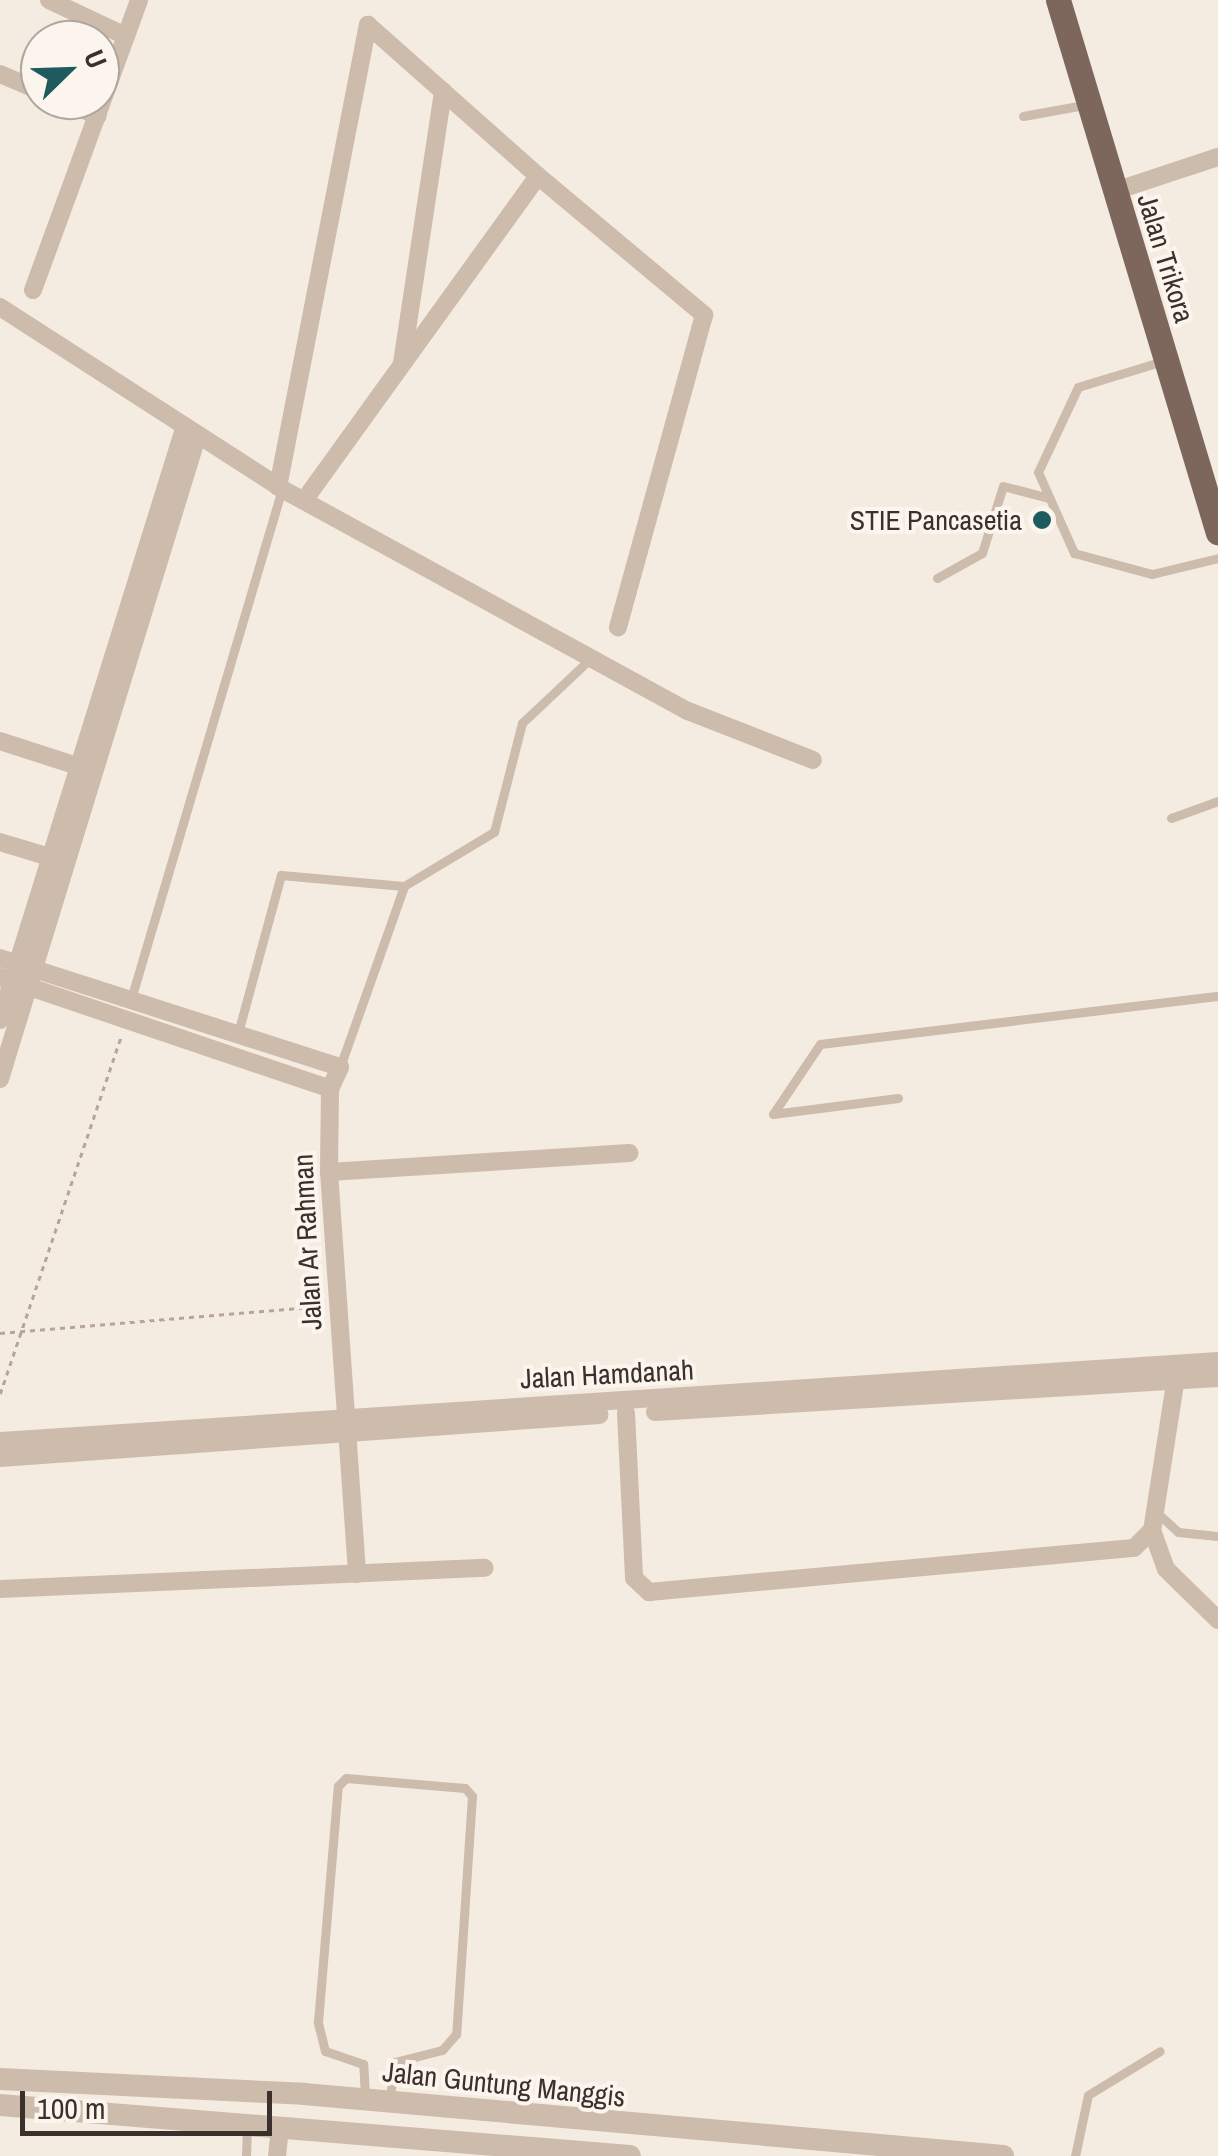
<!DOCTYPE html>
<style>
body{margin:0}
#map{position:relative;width:1218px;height:2156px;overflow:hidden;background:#f4ebe1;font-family:"Archivo Narrow",sans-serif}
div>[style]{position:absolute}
.path>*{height:2.5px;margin-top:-1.25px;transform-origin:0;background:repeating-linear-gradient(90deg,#b9a596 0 5px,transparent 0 10px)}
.service>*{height:9px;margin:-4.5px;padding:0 4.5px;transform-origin:4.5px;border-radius:4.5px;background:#cdbbac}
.minor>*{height:18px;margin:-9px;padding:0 9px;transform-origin:9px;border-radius:9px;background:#cdbbac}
.tertiary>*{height:22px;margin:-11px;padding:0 11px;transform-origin:11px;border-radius:11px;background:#cdbbac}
.primary>*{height:25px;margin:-12.5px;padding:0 12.5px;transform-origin:12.5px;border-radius:12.5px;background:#7d675c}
.dots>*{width:28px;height:28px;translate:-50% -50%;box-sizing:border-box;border:5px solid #fbf5ee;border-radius:50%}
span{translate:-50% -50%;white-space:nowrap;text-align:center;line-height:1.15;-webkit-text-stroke:8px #fbf5ee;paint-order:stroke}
.street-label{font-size:28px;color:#3b302b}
.poi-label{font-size:28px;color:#3b302b}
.right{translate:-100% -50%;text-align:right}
.north{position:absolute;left:20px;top:20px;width:100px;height:100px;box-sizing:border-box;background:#fbf5ee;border:2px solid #aea6a0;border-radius:50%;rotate:67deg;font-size:28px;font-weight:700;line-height:40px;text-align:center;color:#3b302b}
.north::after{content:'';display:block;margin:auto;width:35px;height:45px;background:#1f5a5e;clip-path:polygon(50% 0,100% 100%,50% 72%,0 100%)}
.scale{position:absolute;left:20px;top:2091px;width:252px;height:45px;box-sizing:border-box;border:5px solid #3b302b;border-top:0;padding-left:12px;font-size:30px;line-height:35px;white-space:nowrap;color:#3b302b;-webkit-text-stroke:8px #fbf5ee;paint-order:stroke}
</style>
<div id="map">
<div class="path">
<div style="left:0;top:1333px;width:321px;rotate:-4.8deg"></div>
<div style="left:0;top:1394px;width:378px;rotate:-71.3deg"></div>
</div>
<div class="service">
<div style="left:1023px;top:116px;width:62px;rotate:-10.2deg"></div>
<div style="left:1163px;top:361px;width:89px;rotate:163deg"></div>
<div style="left:1078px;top:387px;width:94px;rotate:115.2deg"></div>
<div style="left:1038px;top:472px;width:89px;rotate:66deg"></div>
<div style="left:1074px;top:553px;width:81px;rotate:15.1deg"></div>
<div style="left:1152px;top:574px;width:68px;rotate:-13.6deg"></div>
<div style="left:937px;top:578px;width:51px;rotate:-29.1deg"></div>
<div style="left:982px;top:553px;width:70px;rotate:-72.6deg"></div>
<div style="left:1003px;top:486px;width:48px;rotate:14.6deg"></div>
<div style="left:1171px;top:818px;width:50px;rotate:-19.9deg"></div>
<div style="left:131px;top:999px;width:532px;rotate:-73.51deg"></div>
<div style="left:238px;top:1033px;width:164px;rotate:-74.8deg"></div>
<div style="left:281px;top:875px;width:123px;rotate:5.1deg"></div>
<div style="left:340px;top:1067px;width:192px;rotate:-70.5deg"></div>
<div style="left:404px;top:886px;width:105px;rotate:-31deg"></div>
<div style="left:494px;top:832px;width:113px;rotate:-75.6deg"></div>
<div style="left:522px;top:723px;width:93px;rotate:-43.3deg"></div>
<div style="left:898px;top:1098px;width:126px;rotate:172.7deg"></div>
<div style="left:773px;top:1114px;width:84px;rotate:-56.1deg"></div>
<div style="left:820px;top:1044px;width:401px;rotate:-6.9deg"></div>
<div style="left:1156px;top:1512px;width:30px;rotate:42deg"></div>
<div style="left:1178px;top:1532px;width:40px;rotate:5.7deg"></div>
<div style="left:365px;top:2097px;width:33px;rotate:-93deg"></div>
<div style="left:363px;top:2064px;width:40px;rotate:-161.1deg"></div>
<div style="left:325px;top:2051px;width:30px;rotate:-104deg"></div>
<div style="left:318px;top:2022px;width:237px;rotate:-85.2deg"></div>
<div style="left:338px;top:1786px;width:11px;rotate:-45deg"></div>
<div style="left:346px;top:1778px;width:119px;rotate:4.8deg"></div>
<div style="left:465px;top:1788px;width:11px;rotate:49deg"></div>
<div style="left:472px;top:1796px;width:239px;rotate:93.8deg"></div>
<div style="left:456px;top:2034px;width:21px;rotate:131deg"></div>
<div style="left:442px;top:2050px;width:49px;rotate:165.7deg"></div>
<div style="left:395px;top:2062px;width:40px;rotate:98.5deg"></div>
<div style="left:246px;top:2156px;width:28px;rotate:-88deg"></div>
<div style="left:1075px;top:2156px;width:62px;rotate:-78deg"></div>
<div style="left:1088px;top:2095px;width:84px;rotate:-31.4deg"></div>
</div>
<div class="minor">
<div style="left:49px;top:0;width:85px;rotate:25.1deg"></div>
<div style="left:0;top:74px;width:43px;rotate:23deg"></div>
<div style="left:61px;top:100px;width:40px;rotate:23.4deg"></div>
<div style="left:538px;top:176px;width:217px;rotate:39.9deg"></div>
<div style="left:704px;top:315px;width:324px;rotate:105.4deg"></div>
<div style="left:1115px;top:191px;width:108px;rotate:-18.3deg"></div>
<div style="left:33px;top:290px;width:309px;rotate:-69.9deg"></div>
<div style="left:0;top:307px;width:336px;rotate:32.8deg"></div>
<div style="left:282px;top:489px;width:463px;rotate:28.7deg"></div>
<div style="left:688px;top:711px;width:134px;rotate:21.4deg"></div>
<div style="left:402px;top:363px;width:275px;rotate:-81.4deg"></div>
<div style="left:278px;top:487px;width:471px;rotate:-79deg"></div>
<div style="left:368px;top:25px;width:227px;rotate:41.6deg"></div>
<div style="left:538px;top:176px;width:400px;rotate:125.8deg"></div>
<div style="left:0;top:741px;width:95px;rotate:17.9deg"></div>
<div style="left:0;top:842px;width:66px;rotate:16.8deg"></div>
<div style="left:0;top:958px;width:357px;rotate:17.8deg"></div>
<div style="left:340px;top:1067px;width:24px;rotate:114deg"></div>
<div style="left:330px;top:1089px;width:83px;rotate:90.7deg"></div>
<div style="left:329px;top:1172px;width:403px;rotate:86deg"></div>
<div style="left:0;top:977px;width:348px;rotate:18.7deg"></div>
<div style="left:0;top:1020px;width:619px;rotate:-72.71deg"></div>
<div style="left:0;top:1079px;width:672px;rotate:-72.94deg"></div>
<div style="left:329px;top:1172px;width:301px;rotate:-3.6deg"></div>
<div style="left:1177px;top:1371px;width:161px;rotate:98.9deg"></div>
<div style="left:1152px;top:1530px;width:41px;rotate:70.3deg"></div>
<div style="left:1166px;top:1569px;width:73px;rotate:44.4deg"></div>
<div style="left:655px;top:1412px;width:564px;rotate:-3.46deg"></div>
<div style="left:626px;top:1413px;width:165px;rotate:87.2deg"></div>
<div style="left:634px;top:1578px;width:21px;rotate:43deg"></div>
<div style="left:649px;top:1592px;width:487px;rotate:-5.2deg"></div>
<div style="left:1134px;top:1548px;width:25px;rotate:-45deg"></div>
<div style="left:0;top:1441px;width:1221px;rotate:-3.76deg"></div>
<div style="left:0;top:1458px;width:601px;rotate:-4.11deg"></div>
<div style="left:0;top:1589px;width:485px;rotate:-2.5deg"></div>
<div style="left:277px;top:2156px;width:29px;rotate:-84deg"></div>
</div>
<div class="tertiary">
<div style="left:0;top:2079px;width:304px;rotate:2.8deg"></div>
<div style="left:304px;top:2094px;width:702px;rotate:5.07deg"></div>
<div style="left:0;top:2105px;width:632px;rotate:4.63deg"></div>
</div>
<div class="primary">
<div style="left:1058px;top:0;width:556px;rotate:73.29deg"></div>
</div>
<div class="dots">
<div style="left:1042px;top:520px;background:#1f5a5e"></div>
</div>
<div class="street-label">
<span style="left:1166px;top:258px;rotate:73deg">Jalan Trikora</span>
<span style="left:307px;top:1242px;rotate:-93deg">Jalan Ar Rahman</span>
<span style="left:607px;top:1374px;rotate:-3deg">Jalan Hamdanah</span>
<span style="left:504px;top:2084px;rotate:6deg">Jalan Guntung Manggis</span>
</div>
<div class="poi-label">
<span class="right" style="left:1022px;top:520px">STIE Pancasetia</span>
</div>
<div class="north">U</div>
<div class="scale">100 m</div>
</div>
